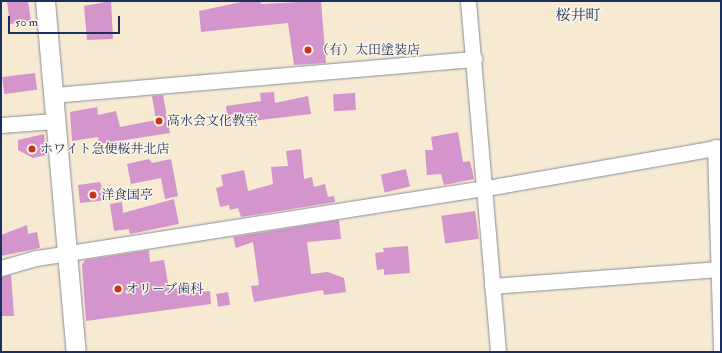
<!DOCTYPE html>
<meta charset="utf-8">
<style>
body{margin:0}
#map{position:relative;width:722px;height:353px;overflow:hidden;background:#f7ead2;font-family:"IM FELL Double Pica","Noto Serif JP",serif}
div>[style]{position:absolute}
.building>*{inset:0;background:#d395cb;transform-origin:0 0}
.roads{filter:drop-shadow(0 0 1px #898c98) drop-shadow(0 0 1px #898c98)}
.minor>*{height:15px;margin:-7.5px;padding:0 7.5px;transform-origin:7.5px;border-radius:7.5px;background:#fff}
.tertiary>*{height:19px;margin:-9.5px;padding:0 9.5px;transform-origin:9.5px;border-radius:9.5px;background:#fff}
.dots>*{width:11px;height:11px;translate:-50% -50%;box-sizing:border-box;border:2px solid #fcf5e5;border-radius:50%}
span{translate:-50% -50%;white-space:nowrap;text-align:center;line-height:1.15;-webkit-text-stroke:3px #fcf5e5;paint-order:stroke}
.poi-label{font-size:13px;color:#1b2f5e}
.left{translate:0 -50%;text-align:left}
.quarter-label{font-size:15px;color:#1b2f5e}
.frame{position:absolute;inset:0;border:2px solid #1b2f5e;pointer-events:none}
.scale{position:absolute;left:8px;top:16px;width:112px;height:18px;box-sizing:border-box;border:2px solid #1b2f5e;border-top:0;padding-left:5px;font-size:12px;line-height:14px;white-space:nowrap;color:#1b2f5e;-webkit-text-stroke:3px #fcf5e5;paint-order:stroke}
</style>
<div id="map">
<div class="building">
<div style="clip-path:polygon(7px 1px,28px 1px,31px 21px,10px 24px)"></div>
<div style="clip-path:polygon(111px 1px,113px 39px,87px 40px,84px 6px)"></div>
<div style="clip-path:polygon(246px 1px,260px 1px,261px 4px,321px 1px,326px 63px,294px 65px,288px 23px,201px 32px,199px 11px)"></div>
<div style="left:35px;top:73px;width:17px;height:33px;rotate:83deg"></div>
<div style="clip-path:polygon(274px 92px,275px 103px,308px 96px,311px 114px,228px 124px,226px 106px,261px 101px,260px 93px)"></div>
<div style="left:355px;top:93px;width:17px;height:22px;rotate:87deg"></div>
<div style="clip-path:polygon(163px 95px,170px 133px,99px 144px,98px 137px,72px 141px,70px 112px,97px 107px,98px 115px,116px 111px,120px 127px,156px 120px,152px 96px)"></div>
<div style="clip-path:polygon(458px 132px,463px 162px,470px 161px,474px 179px,444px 185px,441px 174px,427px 175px,425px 150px,433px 150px,431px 137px)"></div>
<div style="clip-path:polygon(44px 134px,46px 155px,33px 158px,18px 150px,18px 140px)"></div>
<div style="clip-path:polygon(301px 149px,304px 179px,312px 177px,314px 187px,325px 184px,328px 197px,334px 196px,335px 202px,241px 217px,238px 208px,230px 210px,229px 205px,220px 207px,216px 188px,223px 186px,221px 175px,244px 170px,248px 191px,273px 184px,271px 167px,288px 166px,286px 151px)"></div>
<div style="clip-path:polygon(149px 159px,152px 163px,171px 159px,178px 196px,165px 199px,161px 178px,131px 184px,127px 164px)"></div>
<div style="left:406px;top:169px;width:18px;height:26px;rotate:77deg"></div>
<div style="clip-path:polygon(100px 182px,107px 200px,80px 203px,78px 185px)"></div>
<div style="clip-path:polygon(174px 199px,179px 224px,130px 234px,129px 229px,114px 231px,110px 204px,122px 202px,123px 213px)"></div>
<div style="left:475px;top:211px;width:28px;height:34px;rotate:82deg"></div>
<div style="clip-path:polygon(339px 220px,341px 239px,307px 242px,311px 274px,328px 272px,344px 278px,346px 292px,324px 295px,323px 290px,254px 302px,251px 286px,259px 285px,253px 242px,236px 248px,233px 237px)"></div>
<div style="clip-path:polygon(27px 225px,28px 234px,37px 232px,40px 248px,1px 256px,1px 235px)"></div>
<div style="clip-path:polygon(408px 246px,410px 273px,384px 275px,384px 269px,377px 270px,375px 253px,384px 252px,383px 248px)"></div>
<div style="clip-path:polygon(149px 250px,150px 262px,164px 260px,169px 289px,201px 286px,201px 292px,210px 291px,211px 304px,86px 321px,82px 265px,85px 260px)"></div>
<div style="clip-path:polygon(11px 275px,14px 316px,1px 316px,1px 277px)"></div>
<div style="left:228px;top:292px;width:13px;height:12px;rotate:81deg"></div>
</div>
<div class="roads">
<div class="minor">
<div style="left:468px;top:1px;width:352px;rotate:85.1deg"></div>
<div style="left:53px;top:95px;width:423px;rotate:-4.9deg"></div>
<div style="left:1px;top:125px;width:54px;rotate:-4.2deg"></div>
<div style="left:715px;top:147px;width:205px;rotate:88.3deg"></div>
<div style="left:1px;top:268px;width:37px;rotate:-16deg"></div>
<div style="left:37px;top:258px;width:454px;rotate:-8.9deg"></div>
<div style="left:486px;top:188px;width:239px;rotate:-9.9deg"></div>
<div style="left:492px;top:286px;width:227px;rotate:-4.3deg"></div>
</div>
<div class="tertiary">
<div style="left:45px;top:1px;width:352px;rotate:85deg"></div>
</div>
</div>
<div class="dots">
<div style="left:308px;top:50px;background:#c8321e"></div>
<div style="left:159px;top:121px;background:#c8321e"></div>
<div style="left:32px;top:149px;background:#c8321e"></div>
<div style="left:93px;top:195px;background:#c8321e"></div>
<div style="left:118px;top:289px;background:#c8321e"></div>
</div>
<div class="poi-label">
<span class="left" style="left:316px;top:50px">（有）太田塗装店</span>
<span class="left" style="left:167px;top:121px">高水会文化教室</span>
<span class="left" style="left:40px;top:149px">ホワイト急便桜井北店</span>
<span class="left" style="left:101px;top:195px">洋食国亭</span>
<span class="left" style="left:126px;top:289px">オリーブ歯科</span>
</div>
<div class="quarter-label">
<span style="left:578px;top:16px">桜井町</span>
</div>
<div class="frame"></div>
<div class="scale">50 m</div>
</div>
